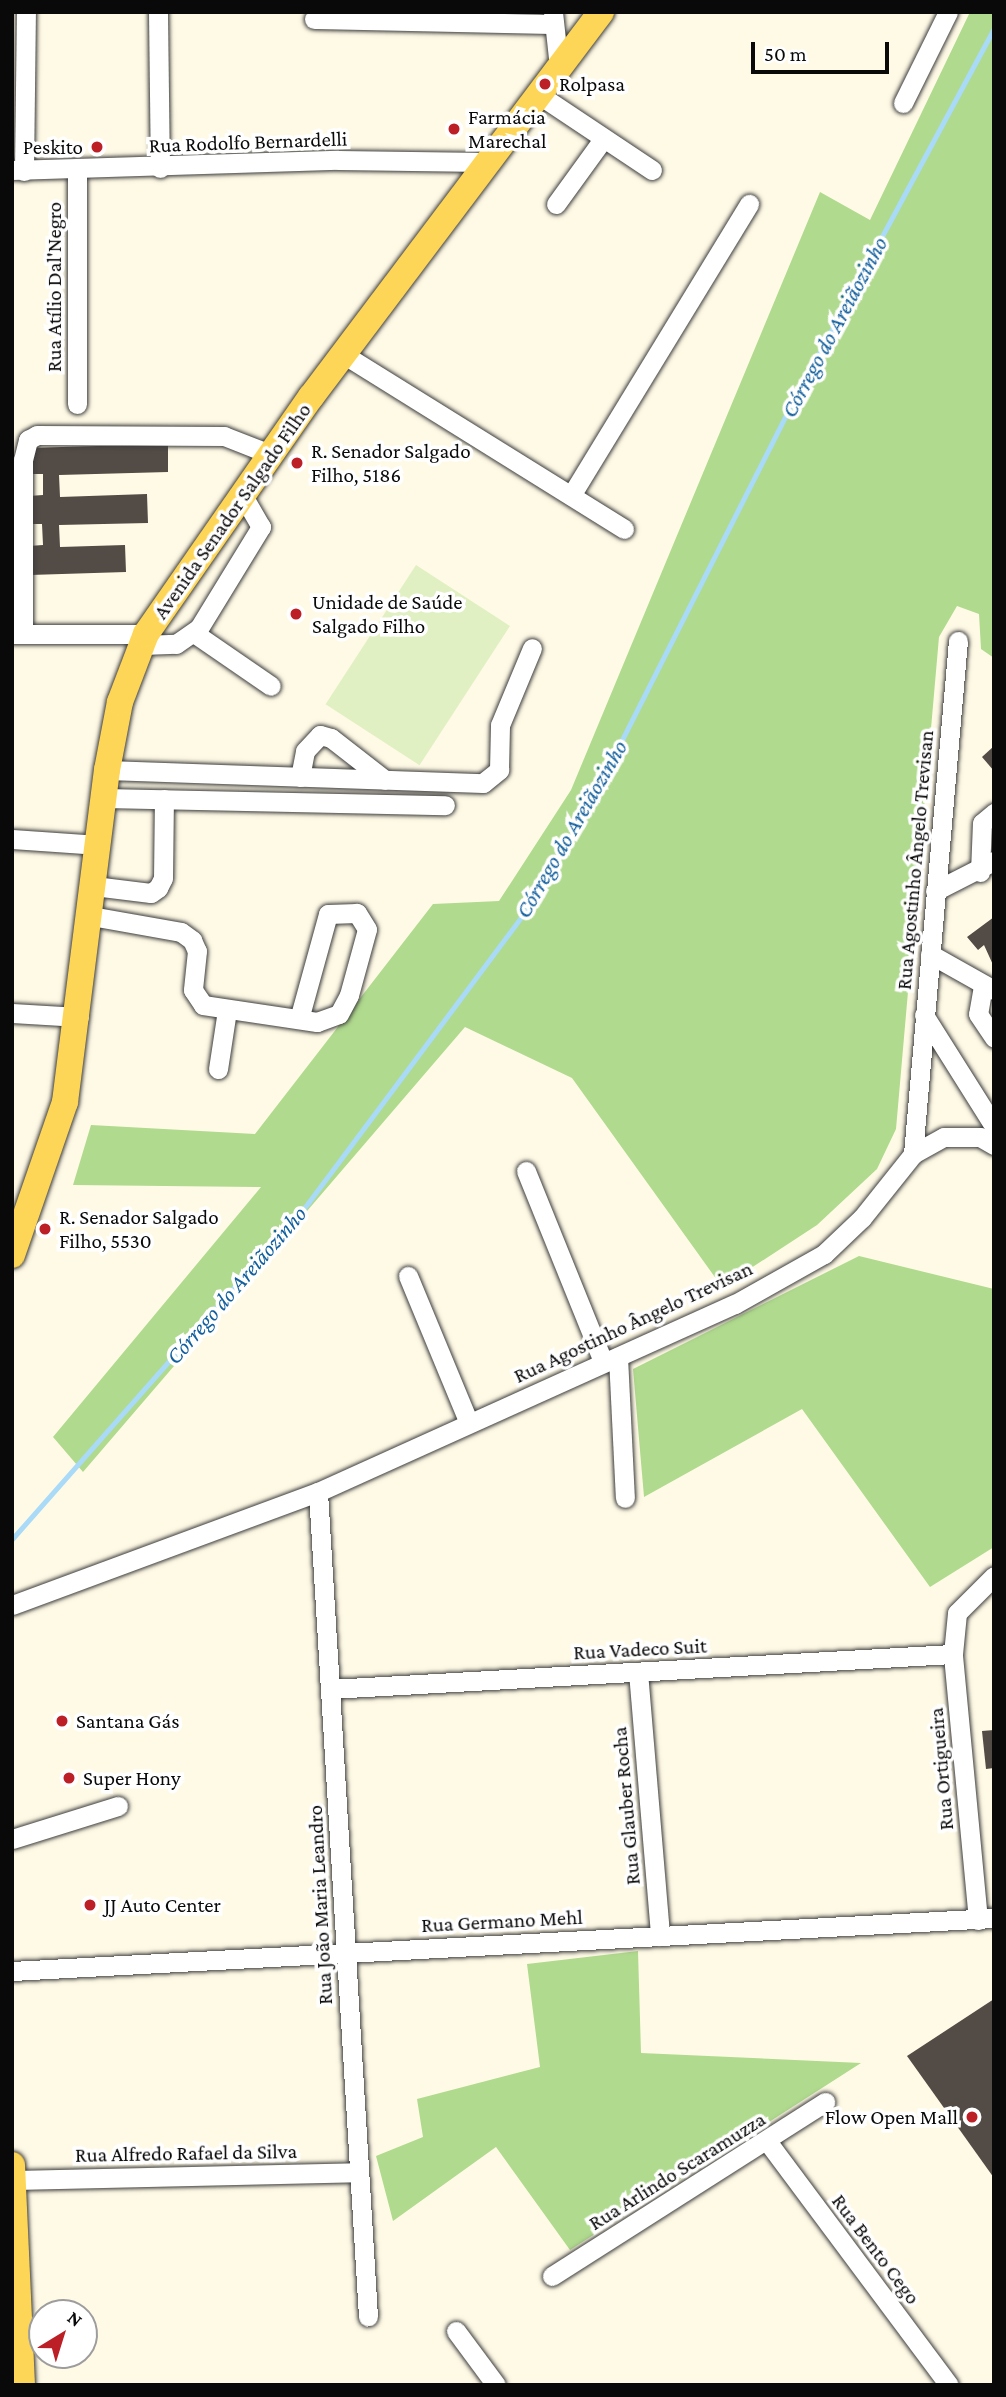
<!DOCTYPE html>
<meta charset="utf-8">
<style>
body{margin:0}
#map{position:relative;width:1006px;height:2397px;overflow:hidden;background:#fffae6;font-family:"Crimson Pro",serif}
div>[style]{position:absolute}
.forest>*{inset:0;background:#b0da8e}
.pitch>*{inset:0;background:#e0f0c2;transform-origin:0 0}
.stream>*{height:5px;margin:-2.5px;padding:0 2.5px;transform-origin:2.5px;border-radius:2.5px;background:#a9daf8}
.building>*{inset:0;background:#524b46}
.roads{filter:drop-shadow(0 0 2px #3c3c3c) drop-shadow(0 0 2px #3c3c3c)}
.minor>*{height:19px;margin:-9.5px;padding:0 9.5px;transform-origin:9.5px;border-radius:9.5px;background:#fff}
.major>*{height:26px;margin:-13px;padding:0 13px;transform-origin:13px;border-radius:13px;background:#fed657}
.dots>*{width:19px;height:19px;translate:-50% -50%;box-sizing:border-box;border:4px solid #fff;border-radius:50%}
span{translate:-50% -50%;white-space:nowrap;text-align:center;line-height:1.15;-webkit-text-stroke:7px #fff;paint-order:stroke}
.poi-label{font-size:21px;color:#090909}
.left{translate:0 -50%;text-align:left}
.right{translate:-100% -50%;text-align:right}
.street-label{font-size:21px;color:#090909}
.water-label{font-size:23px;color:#115f9d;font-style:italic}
.frame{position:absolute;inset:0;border:14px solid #090909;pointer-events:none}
.north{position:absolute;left:28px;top:2299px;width:70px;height:70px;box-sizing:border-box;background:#fff;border:2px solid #9d9d9d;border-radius:50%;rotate:38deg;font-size:19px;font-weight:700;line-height:28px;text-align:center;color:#090909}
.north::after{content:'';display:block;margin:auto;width:24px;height:32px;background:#bc1f25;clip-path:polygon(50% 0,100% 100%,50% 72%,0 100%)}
.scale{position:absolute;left:751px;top:42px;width:138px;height:32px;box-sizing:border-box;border:4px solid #090909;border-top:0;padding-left:9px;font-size:21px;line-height:24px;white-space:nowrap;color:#090909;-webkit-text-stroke:5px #fff;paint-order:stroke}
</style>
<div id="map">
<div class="forest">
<div style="clip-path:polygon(970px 12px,994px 12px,994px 658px,981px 649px,979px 614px,957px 606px,939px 637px,896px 1129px,877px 1169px,817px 1225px,722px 1287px,572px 1078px,465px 1027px,83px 1472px,53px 1437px,261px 1187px,73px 1185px,91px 1125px,255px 1134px,433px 904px,499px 901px,571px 790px,820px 192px,870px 220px)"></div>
<div style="clip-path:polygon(859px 1256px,994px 1289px,994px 1547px,930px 1587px,802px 1409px,644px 1497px,633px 1369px)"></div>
<div style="clip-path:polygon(638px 1951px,641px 2053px,861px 2063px,570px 2250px,496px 2147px,393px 2221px,376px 2156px,423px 2137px,417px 2099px,540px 2067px,527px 1964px)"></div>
</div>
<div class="pitch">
<div style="left:416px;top:565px;width:112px;height:166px;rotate:33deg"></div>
</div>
<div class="stream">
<div style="left:12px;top:1539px;width:448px;rotate:-48.6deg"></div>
<div style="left:308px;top:1203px;width:377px;rotate:-53.3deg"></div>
<div style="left:533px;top:901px;width:116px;rotate:-59.9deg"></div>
<div style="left:591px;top:801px;width:456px;rotate:-63.2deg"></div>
<div style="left:797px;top:394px;width:416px;rotate:-61.7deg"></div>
</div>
<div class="building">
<div style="clip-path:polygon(168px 444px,168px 472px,59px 475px,60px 497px,147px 494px,148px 523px,59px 525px,60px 547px,125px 545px,126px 572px,30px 575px,29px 546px,43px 545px,42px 524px,30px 524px,29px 496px,43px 495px,43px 474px,28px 474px,27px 448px)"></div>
<div style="clip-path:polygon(994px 746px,994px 771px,982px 757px)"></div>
<div style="clip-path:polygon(994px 917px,994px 967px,984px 945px,978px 950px,967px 937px)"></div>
<div style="clip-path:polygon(994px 1730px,994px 1768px,986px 1769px,982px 1731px)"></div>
<div style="clip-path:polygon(994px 1999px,994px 2178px,907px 2056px)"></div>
</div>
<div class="roads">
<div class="minor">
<div style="left:158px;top:12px;width:156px;rotate:89.3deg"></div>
<div style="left:553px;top:12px;width:55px;rotate:83.8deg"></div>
<div style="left:314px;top:19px;width:239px;rotate:1.2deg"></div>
<div style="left:538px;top:94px;width:137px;rotate:33.7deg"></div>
<div style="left:903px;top:103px;width:102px;rotate:-63.7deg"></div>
<div style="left:12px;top:170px;width:326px;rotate:-1.8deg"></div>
<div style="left:338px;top:160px;width:147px;rotate:0.8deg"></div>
<div style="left:77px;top:170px;width:234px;rotate:90deg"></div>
<div style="left:24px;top:171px;width:159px;rotate:-89.3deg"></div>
<div style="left:556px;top:204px;width:80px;rotate:-54.1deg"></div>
<div style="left:343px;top:354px;width:331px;rotate:31.9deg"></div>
<div style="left:572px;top:494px;width:340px;rotate:-58.6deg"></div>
<div style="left:194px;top:633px;width:93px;rotate:34.5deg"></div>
<div style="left:12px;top:634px;width:134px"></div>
<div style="left:23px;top:634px;width:174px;rotate:-90deg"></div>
<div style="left:23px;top:460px;width:21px;rotate:-76deg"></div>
<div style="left:28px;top:440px;width:10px;rotate:-29deg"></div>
<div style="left:37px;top:435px;width:187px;rotate:0.3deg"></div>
<div style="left:224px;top:436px;width:49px;rotate:21.4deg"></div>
<div style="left:142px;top:645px;width:34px;rotate:-2deg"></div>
<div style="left:176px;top:644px;width:28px;rotate:-35deg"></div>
<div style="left:199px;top:628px;width:119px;rotate:-58.5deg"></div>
<div style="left:261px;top:527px;width:39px;rotate:-120deg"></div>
<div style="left:107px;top:770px;width:376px;rotate:2deg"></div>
<div style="left:483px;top:783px;width:21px;rotate:-39deg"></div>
<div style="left:499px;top:770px;width:45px;rotate:-88.7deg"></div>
<div style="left:500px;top:725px;width:83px;rotate:-67.4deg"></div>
<div style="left:300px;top:777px;width:26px;rotate:-79deg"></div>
<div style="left:305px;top:751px;width:22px;rotate:-47deg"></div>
<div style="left:320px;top:735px;width:11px;rotate:15deg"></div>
<div style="left:331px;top:738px;width:68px;rotate:37.9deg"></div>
<div style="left:104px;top:798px;width:341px;rotate:1.2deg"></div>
<div style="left:12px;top:839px;width:87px;rotate:3.9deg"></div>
<div style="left:980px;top:872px;width:49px;rotate:-87.7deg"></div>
<div style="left:982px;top:823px;width:16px;rotate:-40deg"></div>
<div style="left:94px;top:886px;width:57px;rotate:7deg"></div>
<div style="left:151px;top:893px;width:9px;rotate:-36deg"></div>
<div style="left:158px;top:888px;width:11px;rotate:-63deg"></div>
<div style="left:163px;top:878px;width:79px;rotate:-89.3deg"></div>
<div style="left:935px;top:891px;width:66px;rotate:-27deg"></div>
<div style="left:91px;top:916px;width:91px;rotate:10.1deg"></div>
<div style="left:181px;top:932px;width:14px;rotate:36deg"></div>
<div style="left:192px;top:940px;width:12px;rotate:66deg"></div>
<div style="left:197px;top:951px;width:39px;rotate:96deg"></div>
<div style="left:193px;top:990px;width:18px;rotate:56deg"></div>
<div style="left:203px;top:1005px;width:115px;rotate:8.5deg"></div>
<div style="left:317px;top:1022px;width:23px;rotate:-20deg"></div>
<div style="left:339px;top:1014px;width:21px;rotate:-62deg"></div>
<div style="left:349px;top:995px;width:68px;rotate:-74.7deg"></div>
<div style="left:367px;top:929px;width:19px;rotate:-122deg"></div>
<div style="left:357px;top:913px;width:29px;rotate:178deg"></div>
<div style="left:328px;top:914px;width:109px;rotate:105.4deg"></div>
<div style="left:930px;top:954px;width:73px;rotate:29.4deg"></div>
<div style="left:983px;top:986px;width:28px;rotate:100deg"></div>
<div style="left:978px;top:1014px;width:29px;rotate:56deg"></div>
<div style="left:12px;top:1013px;width:67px;rotate:3.4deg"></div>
<div style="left:924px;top:1015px;width:131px;rotate:57.8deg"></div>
<div style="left:218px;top:1069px;width:60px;rotate:-81.3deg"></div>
<div style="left:913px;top:1154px;width:35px;rotate:-29deg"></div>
<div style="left:944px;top:1137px;width:36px"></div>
<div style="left:980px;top:1137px;width:16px;rotate:30deg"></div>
<div style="left:526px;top:1171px;width:206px;rotate:68deg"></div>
<div style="left:408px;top:1276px;width:159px;rotate:67.5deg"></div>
<div style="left:618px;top:1357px;width:141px;rotate:87.2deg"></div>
<div style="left:318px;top:1492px;width:826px;rotate:86.53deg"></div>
<div style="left:12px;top:1605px;width:326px;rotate:-20.3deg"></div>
<div style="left:318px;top:1492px;width:457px;rotate:-24.3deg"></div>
<div style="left:735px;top:1304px;width:102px;rotate:-29.3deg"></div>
<div style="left:824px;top:1254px;width:52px;rotate:-43.5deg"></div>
<div style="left:862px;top:1218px;width:82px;rotate:-51.4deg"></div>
<div style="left:913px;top:1154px;width:515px;rotate:-84.99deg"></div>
<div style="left:638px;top:1672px;width:265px;rotate:85.2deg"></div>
<div style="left:330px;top:1689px;width:624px;rotate:-3.22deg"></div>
<div style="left:12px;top:1839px;width:111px;rotate:-17.3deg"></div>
<div style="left:978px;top:1920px;width:267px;rotate:-95.4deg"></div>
<div style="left:953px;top:1654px;width:41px;rotate:-84.4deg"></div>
<div style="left:957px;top:1613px;width:52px;rotate:-45deg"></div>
<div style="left:12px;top:1971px;width:983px;rotate:-3.09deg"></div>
<div style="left:767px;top:2141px;width:304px;rotate:53.3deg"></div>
<div style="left:13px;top:2180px;width:346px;rotate:-1.3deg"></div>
<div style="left:552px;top:2276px;width:324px;rotate:-32.5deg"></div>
<div style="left:456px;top:2331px;width:67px;rotate:53.5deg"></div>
</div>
<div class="major">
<div style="left:12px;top:1255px;width:162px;rotate:-70.9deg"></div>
<div style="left:65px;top:1102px;width:335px;rotate:-82.8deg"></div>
<div style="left:107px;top:770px;width:69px;rotate:-79.2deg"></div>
<div style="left:120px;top:702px;width:73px;rotate:-69.1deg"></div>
<div style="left:146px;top:634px;width:289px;rotate:-55.2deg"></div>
<div style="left:311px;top:397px;width:482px;rotate:-53deg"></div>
<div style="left:12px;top:2165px;width:220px;rotate:87.4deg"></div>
</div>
</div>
<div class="dots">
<div style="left:545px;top:84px;background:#bc1f25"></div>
<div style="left:454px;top:129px;background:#bc1f25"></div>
<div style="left:97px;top:147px;background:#bc1f25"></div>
<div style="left:297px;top:463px;background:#bc1f25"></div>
<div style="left:296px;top:614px;background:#bc1f25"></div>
<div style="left:45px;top:1229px;background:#bc1f25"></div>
<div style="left:62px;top:1721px;background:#bc1f25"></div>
<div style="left:69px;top:1778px;background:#bc1f25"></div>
<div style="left:90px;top:1905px;background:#bc1f25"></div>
<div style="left:972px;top:2117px;background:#bc1f25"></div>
</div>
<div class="poi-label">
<span class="left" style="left:559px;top:84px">Rolpasa</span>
<span class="left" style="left:468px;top:129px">Farmácia<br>Marechal</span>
<span class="right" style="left:83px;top:147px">Peskito</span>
<span class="left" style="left:311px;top:463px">R. Senador Salgado<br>Filho, 5186</span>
<span class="left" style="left:312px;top:614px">Unidade de Saúde<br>Salgado Filho</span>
<span class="left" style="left:59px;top:1229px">R. Senador Salgado<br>Filho, 5530</span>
<span class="left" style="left:76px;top:1721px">Santana Gás</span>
<span class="left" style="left:83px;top:1778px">Super Hony</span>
<span class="left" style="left:104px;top:1905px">JJ Auto Center</span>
<span class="right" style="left:958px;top:2117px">Flow Open Mall</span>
</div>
<div class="street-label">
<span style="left:248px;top:142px;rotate:-2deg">Rua Rodolfo Bernardelli</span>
<span style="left:54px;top:287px;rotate:-90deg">Rua Atílio Dal'Negro</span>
<span style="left:232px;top:511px;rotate:-55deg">Avenida Senador Salgado Filho</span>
<span style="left:915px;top:860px;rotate:-85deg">Rua Agostinho Ângelo Trevisan</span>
<span style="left:633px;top:1322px;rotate:-25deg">Rua Agostinho Ângelo Trevisan</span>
<span style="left:640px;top:1649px;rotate:-3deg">Rua Vadeco Suit</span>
<span style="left:941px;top:1769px;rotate:-95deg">Rua Ortigueira</span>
<span style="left:626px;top:1806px;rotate:-95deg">Rua Glauber Rocha</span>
<span style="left:320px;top:1905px;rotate:-93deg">Rua João Maria Leandro</span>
<span style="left:502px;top:1921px;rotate:-3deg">Rua Germano Mehl</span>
<span style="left:186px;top:2153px;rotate:-1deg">Rua Alfredo Rafael da Silva</span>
<span style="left:677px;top:2171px;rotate:-32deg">Rua Arlindo Scaramuzza</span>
<span style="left:876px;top:2249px;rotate:53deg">Rua Bento Cego</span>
</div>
<div class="water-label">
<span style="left:834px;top:327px;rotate:-62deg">Córrego do Areiãozinho</span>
<span style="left:571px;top:829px;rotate:-60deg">Córrego do Areiãozinho</span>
<span style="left:236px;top:1285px;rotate:-49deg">Córrego do Areiãozinho</span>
</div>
<div class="frame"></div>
<div class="north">N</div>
<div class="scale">50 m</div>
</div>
